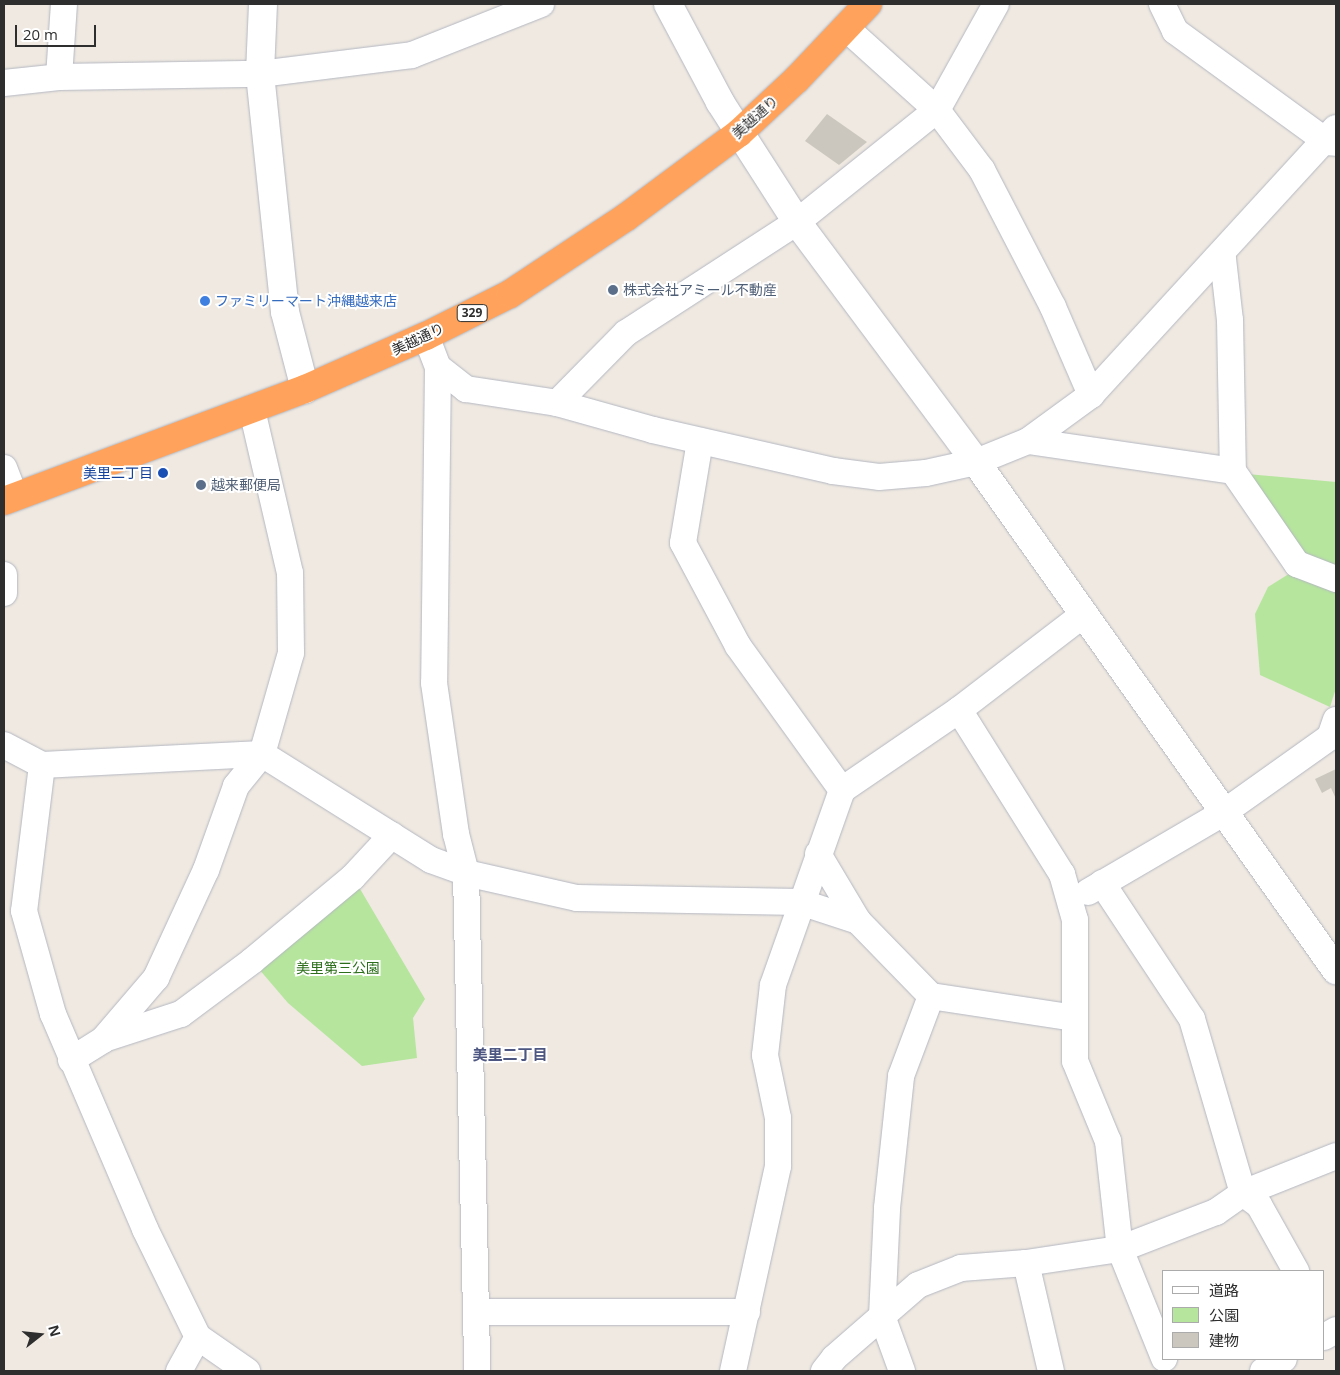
<!DOCTYPE html>
<meta charset="utf-8">
<style>
body{margin:0}
#map{position:relative;width:1340px;height:1375px;overflow:hidden;background:#efe9e1;font-family:"Open Sans","Noto Sans JP",sans-serif}
div>[style]{position:absolute}
.green>*{inset:0;background:#b6e59e}
.building>*{inset:0;background:#cbc7bf}
.roads{filter:drop-shadow(0 0 1px #b4b7c1) drop-shadow(0 0 1px #b4b7c1)}
.street>*{height:26px;margin:-13px;padding:0 13px;transform-origin:13px;border-radius:13px;background:#fff}
.secondary>*{height:28px;margin:-14px;padding:0 14px;transform-origin:14px;border-radius:14px;background:#fff}
.highway>*{height:28px;margin:-14px;padding:0 14px;transform-origin:14px;border-radius:14px;background:#ffa35c}
.dots>*{width:14px;height:14px;translate:-50% -50%;box-sizing:border-box;border:2px solid #fff;border-radius:50%}
span{translate:-50% -50%;white-space:nowrap;text-align:center;line-height:1.15;-webkit-text-stroke:4px #fff;paint-order:stroke}
.shield-label span{padding:1px 4px;background:#fff;border:1px solid;border-radius:4px;-webkit-text-stroke-width:0}
.shield-label{font-size:12px;color:#2e2e2e;font-weight:700}
.street-label{font-size:14px;color:#2e2e2e}
.service-label{font-size:14px;color:#4e5e75}
.left{translate:0 -50%;text-align:left}
.shop-label{font-size:14px;color:#366cbe}
.transit-label{font-size:14px;color:#164399}
.right{translate:-100% -50%;text-align:right}
.park-label{font-size:14px;color:#2c6e1b}
.neighbourhood-label{font-size:15px;color:#4d5680;font-weight:700}
.frame{position:absolute;inset:0;border:5px solid #2e2e2e;pointer-events:none}
.legend{position:absolute;left:1162px;top:1270px;width:162px;height:90px;box-sizing:border-box;background:#fff;border:1px solid #ababab;margin:0;padding:6px 9px;list-style:none;font-size:15px;color:#2e2e2e}
.legend li{display:flex;align-items:center;gap:10px;height:25px}
.legend b{width:25px;border:1px solid #ababab}
.north{position:absolute;left:15px;top:1310px;width:50px;height:50px;-webkit-text-stroke:4px #fff;paint-order:stroke;rotate:74deg;font-size:14px;font-weight:700;line-height:20px;text-align:center;color:#2e2e2e}
.north::after{content:'';display:block;margin:auto;width:18px;height:22px;background:#2e2e2e;clip-path:polygon(50% 0,100% 100%,50% 72%,0 100%)}
.scale{position:absolute;left:15px;top:25px;width:81px;height:22px;box-sizing:border-box;border:2px solid #2e2e2e;border-top:0;padding-left:6px;font-size:15px;line-height:18px;white-space:nowrap;color:#2e2e2e;-webkit-text-stroke:4px #fff;paint-order:stroke}
</style>
<div id="map">
<div class="green">
<div style="clip-path:polygon(1247px 474px,1336px 482px,1336px 570px,1302px 557px)"></div>
<div style="clip-path:polygon(1292px 572px,1336px 590px,1336px 688px,1330px 707px,1260px 675px,1255px 614px,1268px 587px)"></div>
<div style="clip-path:polygon(353px 877px,425px 999px,413px 1018px,417px 1058px,362px 1066px,288px 1003px,252px 961px)"></div>
</div>
<div class="building">
<div style="clip-path:polygon(827px 114px,867px 142px,839px 165px,805px 141px)"></div>
<div style="clip-path:polygon(1336px 769px,1336px 799px,1331px 788px,1322px 793px,1315px 779px)"></div>
</div>
<div class="roads">
<div class="street">
<div style="left:1162px;top:4px;width:30px;rotate:64deg"></div>
<div style="left:1175px;top:31px;width:188px;rotate:36.1deg"></div>
<div style="left:1327px;top:142px;width:9px;rotate:6deg"></div>
<div style="left:847px;top:29px;width:121px;rotate:42deg"></div>
<div style="left:937px;top:110px;width:75px;rotate:53.1deg"></div>
<div style="left:982px;top:170px;width:154px;rotate:62.6deg"></div>
<div style="left:1053px;top:307px;width:96px;rotate:66.6deg"></div>
<div style="left:59px;top:77px;width:73px;rotate:-86.1deg"></div>
<div style="left:4px;top:83px;width:55px;rotate:-6.2deg"></div>
<div style="left:59px;top:77px;width:201px;rotate:-0.9deg"></div>
<div style="left:260px;top:74px;width:153px;rotate:-7.1deg"></div>
<div style="left:412px;top:55px;width:139px;rotate:-21.6deg"></div>
<div style="left:1216px;top:259px;width:7px"></div>
<div style="left:1223px;top:259px;width:61px;rotate:83.5deg"></div>
<div style="left:1230px;top:320px;width:151px;rotate:88.9deg"></div>
<div style="left:1233px;top:471px;width:113px;rotate:55.5deg"></div>
<div style="left:1297px;top:564px;width:42px;rotate:21deg"></div>
<div style="left:426px;top:336px;width:33px;rotate:69deg"></div>
<div style="left:438px;top:367px;width:36px;rotate:38deg"></div>
<div style="left:466px;top:389px;width:92px;rotate:8.7deg"></div>
<div style="left:557px;top:403px;width:100px;rotate:15.7deg"></div>
<div style="left:653px;top:430px;width:185px;rotate:12.8deg"></div>
<div style="left:833px;top:471px;width:46px;rotate:7.4deg"></div>
<div style="left:879px;top:477px;width:47px;rotate:-4.9deg"></div>
<div style="left:926px;top:473px;width:51px;rotate:-12.4deg"></div>
<div style="left:976px;top:462px;width:56px;rotate:-22deg"></div>
<div style="left:1028px;top:441px;width:78px;rotate:-36.1deg"></div>
<div style="left:1091px;top:395px;width:362px;rotate:-47.5deg"></div>
<div style="left:438px;top:367px;width:316px;rotate:90.7deg"></div>
<div style="left:434px;top:683px;width:153px;rotate:81.7deg"></div>
<div style="left:456px;top:834px;width:40px;rotate:75.6deg"></div>
<div style="left:466px;top:873px;width:498px;rotate:88.7deg"></div>
<div style="left:557px;top:403px;width:98px;rotate:-45.4deg"></div>
<div style="left:626px;top:333px;width:204px;rotate:-33deg"></div>
<div style="left:797px;top:222px;width:179px;rotate:-38.7deg"></div>
<div style="left:937px;top:110px;width:121px;rotate:-60.9deg"></div>
<div style="left:700px;top:441px;width:103px;rotate:99.5deg"></div>
<div style="left:683px;top:543px;width:117px;rotate:61.9deg"></div>
<div style="left:738px;top:646px;width:178px;rotate:54.2deg"></div>
<div style="left:1028px;top:441px;width:207px;rotate:8.3deg"></div>
<div style="left:4px;top:468px;width:31px;rotate:69deg"></div>
<div style="left:4px;top:575px;width:18px;rotate:90deg"></div>
<div style="left:959px;top:710px;width:194px;rotate:57.9deg"></div>
<div style="left:1062px;top:874px;width:48px;rotate:74.2deg"></div>
<div style="left:1075px;top:920px;width:141px;rotate:90deg"></div>
<div style="left:1075px;top:1061px;width:87px;rotate:67.6deg"></div>
<div style="left:1108px;top:1141px;width:109px;rotate:83.7deg"></div>
<div style="left:1120px;top:1249px;width:118px;rotate:68deg"></div>
<div style="left:4px;top:745px;width:43px;rotate:27.8deg"></div>
<div style="left:42px;top:765px;width:220px;rotate:-2.9deg"></div>
<div style="left:262px;top:754px;width:199px;rotate:32.1deg"></div>
<div style="left:431px;top:860px;width:37px;rotate:20deg"></div>
<div style="left:466px;top:873px;width:114px;rotate:12.7deg"></div>
<div style="left:577px;top:898px;width:223px;rotate:1deg"></div>
<div style="left:800px;top:902px;width:61px;rotate:18.1deg"></div>
<div style="left:858px;top:921px;width:105px;rotate:45.8deg"></div>
<div style="left:931px;top:996px;width:145px;rotate:8.7deg"></div>
<div style="left:42px;top:765px;width:147px;rotate:97deg"></div>
<div style="left:24px;top:911px;width:107px;rotate:74.3deg"></div>
<div style="left:53px;top:1014px;width:234px;rotate:66.8deg"></div>
<div style="left:145px;top:1229px;width:120px;rotate:63.9deg"></div>
<div style="left:198px;top:1337px;width:60px;rotate:34.8deg"></div>
<div style="left:818px;top:854px;width:78px;rotate:59.2deg"></div>
<div style="left:1102px;top:883px;width:163px;rotate:56.5deg"></div>
<div style="left:1192px;top:1019px;width:181px;rotate:73.7deg"></div>
<div style="left:1243px;top:1193px;width:20px;rotate:37deg"></div>
<div style="left:1259px;top:1205px;width:76px;rotate:60.7deg"></div>
<div style="left:1088px;top:892px;width:156px;rotate:-30.3deg"></div>
<div style="left:1223px;top:813px;width:131px;rotate:-35.4deg"></div>
<div style="left:1330px;top:737px;width:18px;rotate:-71deg"></div>
<div style="left:104px;top:1039px;width:81px;rotate:-18deg"></div>
<div style="left:181px;top:1014px;width:89px;rotate:-36.7deg"></div>
<div style="left:252px;top:961px;width:131px;rotate:-39.7deg"></div>
<div style="left:353px;top:877px;width:57px;rotate:-47.1deg"></div>
<div style="left:71px;top:1060px;width:38px;rotate:-32deg"></div>
<div style="left:103px;top:1040px;width:82px;rotate:-49.5deg"></div>
<div style="left:156px;top:978px;width:119px;rotate:-65.2deg"></div>
<div style="left:206px;top:870px;width:89px;rotate:-70.3deg"></div>
<div style="left:236px;top:786px;width:41px;rotate:-50.9deg"></div>
<div style="left:262px;top:754px;width:105px;rotate:-74deg"></div>
<div style="left:291px;top:653px;width:80px;rotate:-90.7deg"></div>
<div style="left:290px;top:573px;width:167px;rotate:-103.1deg"></div>
<div style="left:1026px;top:1263px;width:111px;rotate:77deg"></div>
<div style="left:476px;top:1312px;width:271px"></div>
<div style="left:1324px;top:1337px;width:14px;rotate:-30deg"></div>
<div style="left:179px;top:1371px;width:39px;rotate:-61deg"></div>
<div style="left:733px;top:1371px;width:210px;rotate:-77.6deg"></div>
<div style="left:778px;top:1166px;width:48px;rotate:-90deg"></div>
<div style="left:778px;top:1118px;width:64px;rotate:-101.7deg"></div>
<div style="left:765px;top:1055px;width:70px;rotate:-83.5deg"></div>
<div style="left:773px;top:985px;width:207px;rotate:-70.5deg"></div>
<div style="left:842px;top:790px;width:142px;rotate:-34.4deg"></div>
<div style="left:959px;top:710px;width:158px;rotate:-37.5deg"></div>
<div style="left:824px;top:1371px;width:16px;rotate:-52deg"></div>
<div style="left:834px;top:1358px;width:111px;rotate:-41deg"></div>
<div style="left:918px;top:1285px;width:46px;rotate:-21.6deg"></div>
<div style="left:961px;top:1268px;width:65px;rotate:-4.4deg"></div>
<div style="left:1026px;top:1263px;width:95px;rotate:-8.5deg"></div>
<div style="left:1120px;top:1249px;width:103px;rotate:-21.1deg"></div>
<div style="left:1216px;top:1212px;width:33px;rotate:-35deg"></div>
<div style="left:1243px;top:1193px;width:100px;rotate:-21.7deg"></div>
<div style="left:902px;top:1371px;width:59px;rotate:-110deg"></div>
<div style="left:882px;top:1316px;width:108px;rotate:-87.3deg"></div>
<div style="left:887px;top:1208px;width:133px;rotate:-83.9deg"></div>
<div style="left:901px;top:1076px;width:85px;rotate:-69.4deg"></div>
<div style="left:1263px;top:1371px;width:24px;rotate:-30deg"></div>
</div>
<div class="secondary">
<div style="left:263px;top:4px;width:70px;rotate:92.5deg"></div>
<div style="left:260px;top:74px;width:239px;rotate:84deg"></div>
<div style="left:285px;top:312px;width:80px;rotate:75.4deg"></div>
<div style="left:668px;top:4px;width:111px;rotate:62deg"></div>
<div style="left:720px;top:102px;width:143px;rotate:57.3deg"></div>
<div style="left:797px;top:222px;width:299px;rotate:53.3deg"></div>
<div style="left:976px;top:462px;width:623px;rotate:54.68deg"></div>
</div>
<div class="highway">
<div style="left:4px;top:501px;width:321px;rotate:-20.4deg"></div>
<div style="left:305px;top:389px;width:132px;rotate:-23.7deg"></div>
<div style="left:426px;top:336px;width:94px;rotate:-26.6deg"></div>
<div style="left:510px;top:294px;width:138px;rotate:-33.5deg"></div>
<div style="left:625px;top:218px;width:142px;rotate:-36.7deg"></div>
<div style="left:739px;top:133px;width:79px;rotate:-43deg"></div>
<div style="left:797px;top:79px;width:103px;rotate:-46.6deg"></div>
</div>
</div>
<div class="dots">
<div style="left:613px;top:290px;background:#5c6f8a"></div>
<div style="left:205px;top:301px;background:#3f7fe0"></div>
<div style="left:163px;top:473px;background:#1a4fb4"></div>
<div style="left:201px;top:485px;background:#5c6f8a"></div>
</div>
<div class="shield-label">
<span style="left:472px;top:313px">329</span>
</div>
<div class="street-label">
<span style="left:755px;top:117px;rotate:-42deg">美越通り</span>
<span style="left:418px;top:339px;rotate:-25deg">美越通り</span>
</div>
<div class="service-label">
<span class="left" style="left:623px;top:290px">株式会社アミール不動産</span>
<span class="left" style="left:211px;top:485px">越来郵便局</span>
</div>
<div class="shop-label">
<span class="left" style="left:215px;top:301px">ファミリーマート沖縄越来店</span>
</div>
<div class="transit-label">
<span class="right" style="left:153px;top:473px">美里二丁目</span>
</div>
<div class="park-label">
<span style="left:338px;top:968px">美里第三公園</span>
</div>
<div class="neighbourhood-label">
<span style="left:510px;top:1055px">美里二丁目</span>
</div>
<div class="frame"></div>
<ul class="legend">
<li><b style="height:6px;background:#fff"></b>道路</li>
<li><b style="height:14px;background:#b6e59e"></b>公園</li>
<li><b style="height:14px;background:#cbc7bf"></b>建物</li>
</ul>
<div class="north">N</div>
<div class="scale">20 m</div>
</div>
